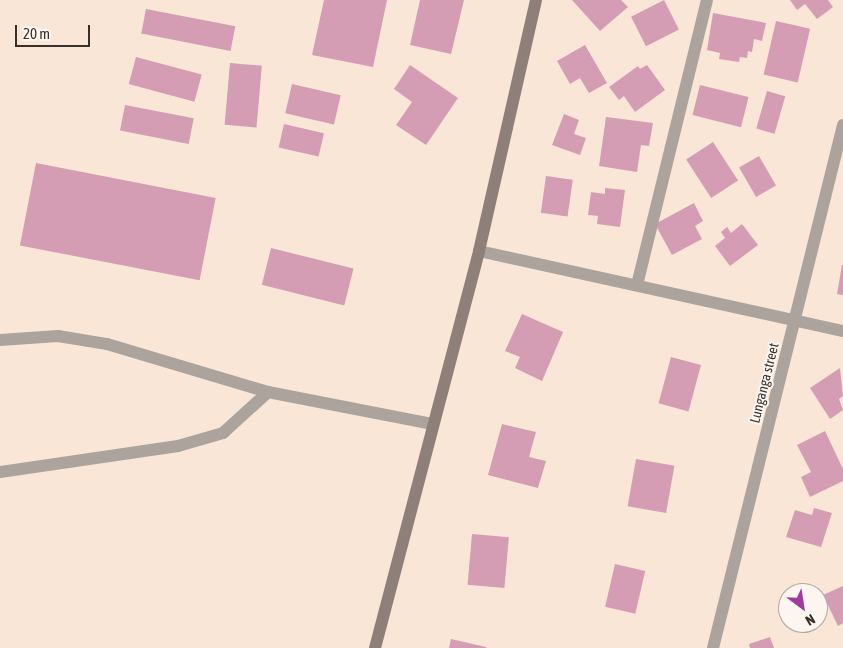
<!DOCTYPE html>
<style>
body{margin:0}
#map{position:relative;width:843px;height:648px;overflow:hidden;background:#f9e6d7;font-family:"Asap Condensed",sans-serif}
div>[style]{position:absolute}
.building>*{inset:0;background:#d49db3;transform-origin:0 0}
.lane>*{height:12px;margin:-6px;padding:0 6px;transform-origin:6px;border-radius:6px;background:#aca39d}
.street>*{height:12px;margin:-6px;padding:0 6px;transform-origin:6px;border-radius:6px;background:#aca39d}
.secondary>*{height:12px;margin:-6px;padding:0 6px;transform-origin:6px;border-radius:6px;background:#8e8079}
span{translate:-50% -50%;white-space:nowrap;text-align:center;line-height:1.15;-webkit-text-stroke:4px #fdf5ef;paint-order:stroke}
.street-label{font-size:14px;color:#38312b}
.north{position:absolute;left:778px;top:583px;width:50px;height:50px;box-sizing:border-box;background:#fdf5ef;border:1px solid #aea7a1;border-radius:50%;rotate:149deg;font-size:14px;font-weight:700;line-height:20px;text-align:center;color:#38312b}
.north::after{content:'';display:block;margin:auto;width:18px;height:22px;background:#a13a9d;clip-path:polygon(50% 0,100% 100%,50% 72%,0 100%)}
.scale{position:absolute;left:15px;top:25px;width:75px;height:22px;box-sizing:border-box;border:2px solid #38312b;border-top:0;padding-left:6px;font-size:15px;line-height:18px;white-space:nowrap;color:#38312b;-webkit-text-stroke:4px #fdf5ef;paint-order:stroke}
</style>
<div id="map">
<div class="building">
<div style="clip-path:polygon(324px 0,387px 0,373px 67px,312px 55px)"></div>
<div style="clip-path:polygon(420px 0,464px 0,451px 54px,410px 45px)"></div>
<div style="clip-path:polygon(572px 0,621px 0,628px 7px,600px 31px)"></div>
<div style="left:664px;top:0;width:33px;height:37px;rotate:63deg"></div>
<div style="clip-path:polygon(790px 0,828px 0,833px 7px,817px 19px,805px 4px,797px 10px)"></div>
<div style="left:146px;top:9px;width:91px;height:25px;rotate:11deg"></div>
<div style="clip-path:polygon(713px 13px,766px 23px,762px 41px,754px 39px,752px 52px,748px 51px,747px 58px,740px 57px,739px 62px,719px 59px,720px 53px,707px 50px)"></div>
<div style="left:776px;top:21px;width:35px;height:55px;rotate:13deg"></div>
<div style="clip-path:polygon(585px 45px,607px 83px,589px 93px,580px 78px,570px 84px,557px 61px)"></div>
<div style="left:136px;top:57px;width:68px;height:28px;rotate:15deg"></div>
<div style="left:230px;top:63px;width:32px;height:62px;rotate:5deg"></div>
<div style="clip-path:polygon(410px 65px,458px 98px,426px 145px,396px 125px,412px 102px,394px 89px)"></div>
<div style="clip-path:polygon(647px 65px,665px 90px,635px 112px,624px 96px,619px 100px,609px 87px,638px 66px,640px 69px)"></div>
<div style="left:292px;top:84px;width:50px;height:30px;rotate:13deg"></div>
<div style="left:700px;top:85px;width:50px;height:31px;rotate:14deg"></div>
<div style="left:767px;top:91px;width:19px;height:39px;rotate:16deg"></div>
<div style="left:125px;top:105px;width:70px;height:26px;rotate:11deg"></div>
<div style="clip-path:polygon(564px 114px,579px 120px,574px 134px,586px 138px,580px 155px,552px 145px)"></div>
<div style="clip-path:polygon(606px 117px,653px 123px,649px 146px,641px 145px,637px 172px,599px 166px)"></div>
<div style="left:284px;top:124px;width:41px;height:24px;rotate:13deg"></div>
<div style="left:713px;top:142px;width:46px;height:32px;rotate:57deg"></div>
<div style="left:759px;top:156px;width:34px;height:23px;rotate:60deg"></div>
<div style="left:36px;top:163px;width:183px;height:84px;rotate:11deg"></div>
<div style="left:546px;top:176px;width:27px;height:37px;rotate:8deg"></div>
<div style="clip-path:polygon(605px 188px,625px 190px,620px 227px,597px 224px,598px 216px,588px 215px,591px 192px,605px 194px)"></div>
<div style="clip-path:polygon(694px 203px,703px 221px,695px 226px,702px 239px,672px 255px,655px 224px)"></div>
<div style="clip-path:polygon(742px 224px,758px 245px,730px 266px,715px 246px,725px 238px,721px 232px,727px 227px,731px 233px)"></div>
<div style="left:271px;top:248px;width:85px;height:38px;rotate:14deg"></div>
<div style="clip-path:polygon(842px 265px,843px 265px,843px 295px,837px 294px)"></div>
<div style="clip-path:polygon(522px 314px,563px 332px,542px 381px,515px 368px,520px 357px,505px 351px)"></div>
<div style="left:671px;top:357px;width:31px;height:48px;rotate:15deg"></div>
<div style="clip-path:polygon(840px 368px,843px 396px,839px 399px,843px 410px,830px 419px,810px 388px)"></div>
<div style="clip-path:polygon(502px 424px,536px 432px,529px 457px,546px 461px,538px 488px,488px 475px)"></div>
<div style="clip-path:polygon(825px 431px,843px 469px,843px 481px,810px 497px,801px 477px,811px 472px,797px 445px)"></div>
<div style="left:636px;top:459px;width:39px;height:48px;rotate:10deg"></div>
<div style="clip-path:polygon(814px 508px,832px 513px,821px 547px,786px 537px,795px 510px,812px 515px)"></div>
<div style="left:472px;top:534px;width:37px;height:51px;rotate:5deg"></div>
<div style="left:615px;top:564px;width:31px;height:44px;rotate:13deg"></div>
<div style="clip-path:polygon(843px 586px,843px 623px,838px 626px,823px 595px)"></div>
<div style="clip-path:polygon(770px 637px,774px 648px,750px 648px,749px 644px)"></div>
<div style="clip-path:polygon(451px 639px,486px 647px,486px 648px,449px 648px)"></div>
</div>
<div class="lane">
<div style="left:0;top:472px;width:180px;rotate:-8.3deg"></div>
<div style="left:178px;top:446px;width:47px;rotate:-16.1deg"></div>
<div style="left:223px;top:433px;width:61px;rotate:-42.3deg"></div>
</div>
<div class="street">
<div style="left:479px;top:251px;width:373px;rotate:12.4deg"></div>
<div style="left:637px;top:285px;width:293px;rotate:-76.2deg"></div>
<div style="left:0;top:340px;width:58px;rotate:-3.9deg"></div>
<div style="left:58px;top:336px;width:50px;rotate:9.3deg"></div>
<div style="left:107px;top:344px;width:168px;rotate:16.6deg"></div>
<div style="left:268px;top:392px;width:168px;rotate:11deg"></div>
<div style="left:713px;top:648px;width:539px;rotate:-76.04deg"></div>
</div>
<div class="secondary">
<div style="left:375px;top:648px;width:410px;rotate:-75.3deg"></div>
<div style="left:479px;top:251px;width:257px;rotate:-77.2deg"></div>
</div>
<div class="street-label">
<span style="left:764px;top:383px;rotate:-76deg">Lunganga street</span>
</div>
<div class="north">N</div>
<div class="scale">20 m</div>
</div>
